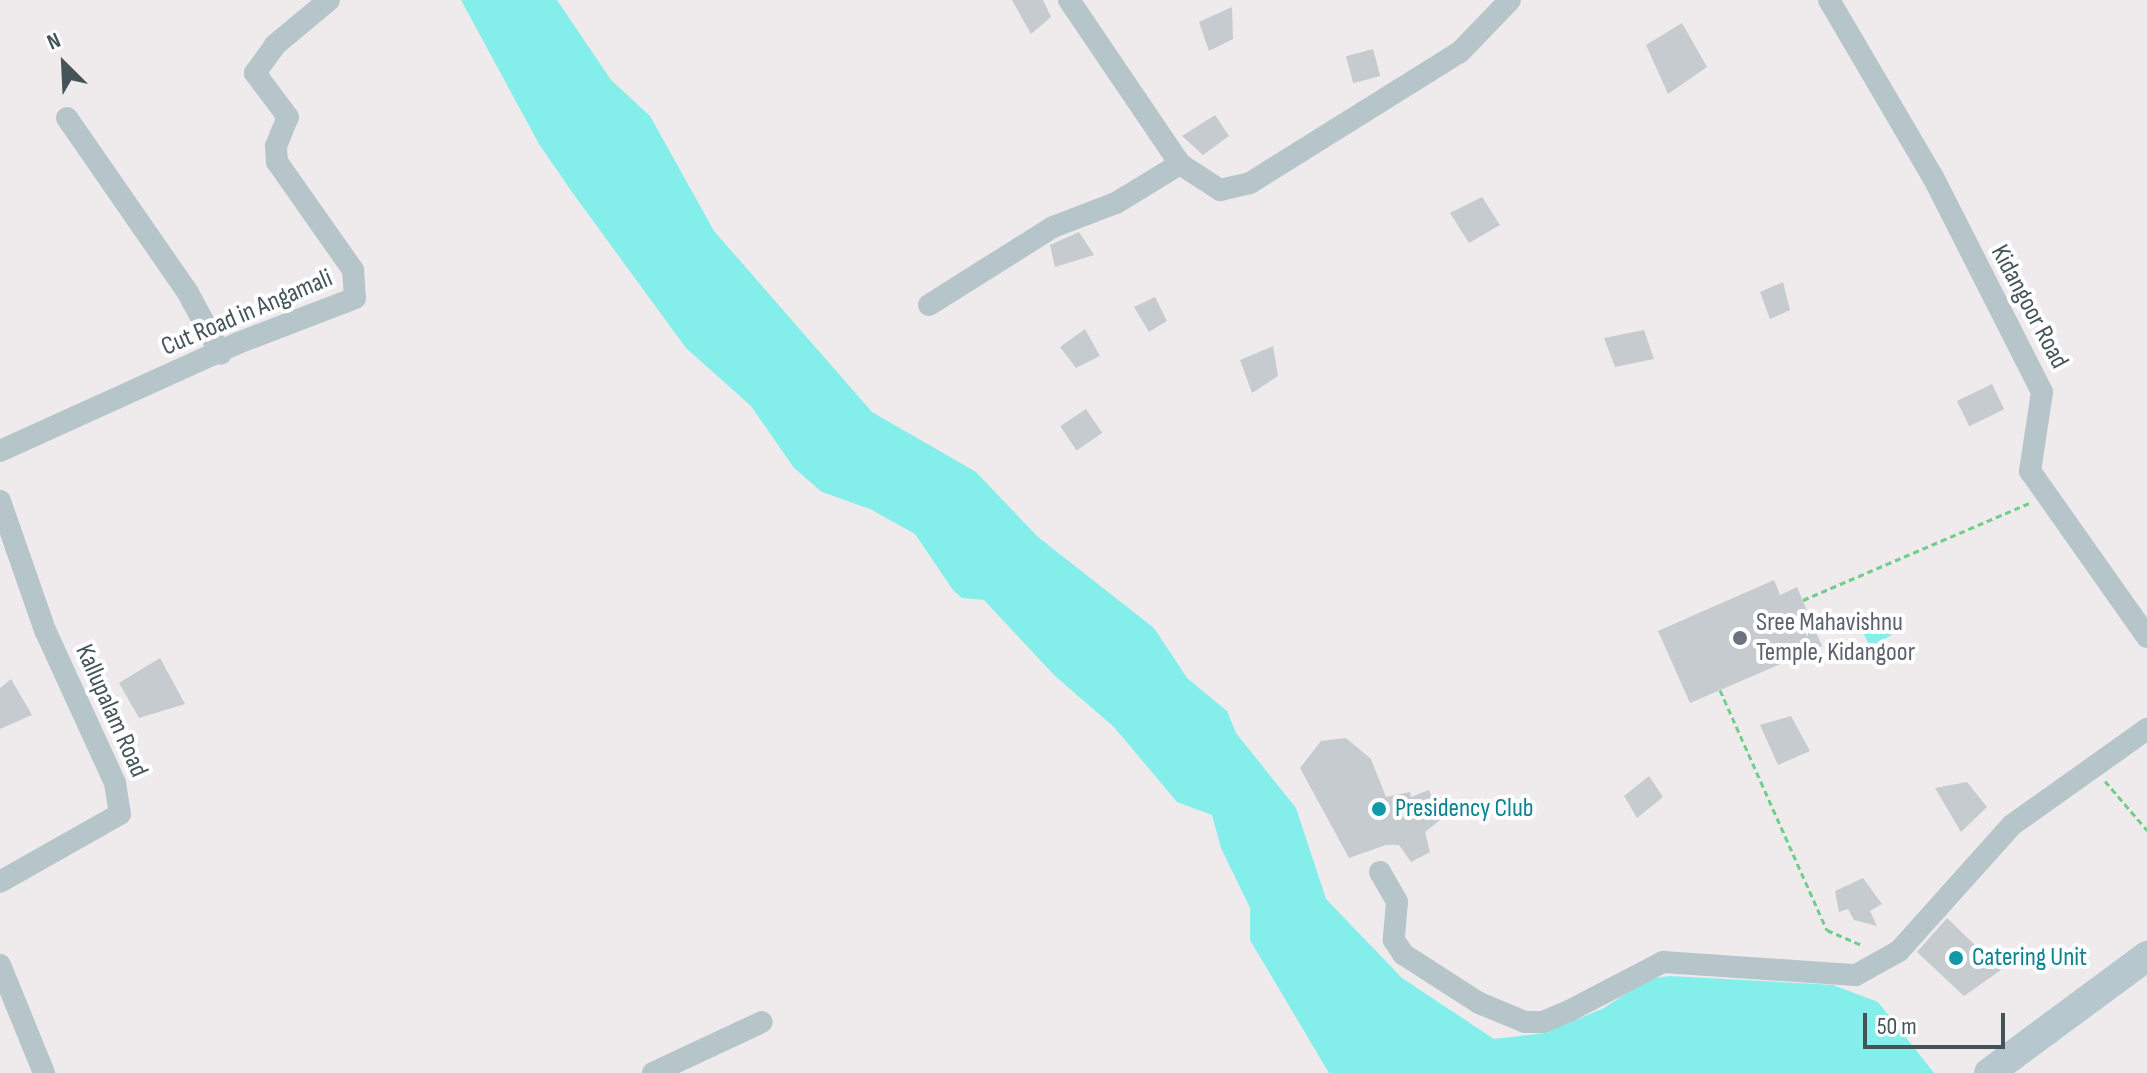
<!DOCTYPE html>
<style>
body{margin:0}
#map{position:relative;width:2147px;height:1073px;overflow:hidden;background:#efebec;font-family:"Sofia Sans Condensed",sans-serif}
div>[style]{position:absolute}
.water>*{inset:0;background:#83eeea;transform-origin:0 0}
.building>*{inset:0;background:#c5cbcf;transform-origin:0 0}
.path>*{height:3px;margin-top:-1.5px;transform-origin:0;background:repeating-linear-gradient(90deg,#6fce88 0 6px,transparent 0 10px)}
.street>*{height:22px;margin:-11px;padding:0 11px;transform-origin:11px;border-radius:11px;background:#b6c5c9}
.secondary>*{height:30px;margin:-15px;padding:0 15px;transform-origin:15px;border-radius:15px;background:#b6c8ce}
.dots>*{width:22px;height:22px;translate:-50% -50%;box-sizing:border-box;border:4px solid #fff;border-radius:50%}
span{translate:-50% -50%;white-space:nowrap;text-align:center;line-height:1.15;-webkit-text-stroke:8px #fff;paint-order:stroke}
.street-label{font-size:26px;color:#445459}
.worship-label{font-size:26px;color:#5b616d}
.left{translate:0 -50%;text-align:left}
.culture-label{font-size:26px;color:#0d838f}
.north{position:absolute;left:24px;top:24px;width:80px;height:80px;-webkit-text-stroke:6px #fff;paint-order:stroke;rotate:336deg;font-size:22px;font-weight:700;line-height:32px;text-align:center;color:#445459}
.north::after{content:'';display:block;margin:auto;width:28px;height:36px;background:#445459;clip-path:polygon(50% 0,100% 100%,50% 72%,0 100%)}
.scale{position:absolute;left:1863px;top:1013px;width:142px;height:36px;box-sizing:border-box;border:4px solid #445459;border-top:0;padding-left:10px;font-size:24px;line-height:28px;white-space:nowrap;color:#445459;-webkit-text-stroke:6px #fff;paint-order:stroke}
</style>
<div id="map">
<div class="water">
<div style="clip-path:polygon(461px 0,557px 0,611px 80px,650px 116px,714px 231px,872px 412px,976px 472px,1038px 537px,1154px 628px,1187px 678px,1227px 711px,1236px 733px,1296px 808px,1326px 899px,1402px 978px,1494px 1039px,1545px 1033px,1604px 1008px,1648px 979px,1670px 976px,1833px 985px,1878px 1002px,1934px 1073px,1329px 1073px,1250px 940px,1250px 908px,1221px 848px,1212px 815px,1177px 802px,1114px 727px,1055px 676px,984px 600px,962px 598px,953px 590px,915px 534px,870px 509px,822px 492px,794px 468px,751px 406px,686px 348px,572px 192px,539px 144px)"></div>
<div style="left:1880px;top:613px;width:25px;height:24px;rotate:63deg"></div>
</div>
<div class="building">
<div style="clip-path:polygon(1012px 0,1043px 0,1051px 17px,1031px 34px)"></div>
<div style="clip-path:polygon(1232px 7px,1233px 39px,1209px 51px,1199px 22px)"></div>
<div style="clip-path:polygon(1682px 23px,1707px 67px,1668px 94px,1646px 45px)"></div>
<div style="left:1373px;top:49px;width:28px;height:28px;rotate:75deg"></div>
<div style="clip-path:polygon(1215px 115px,1229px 136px,1203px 155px,1182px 136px)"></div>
<div style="clip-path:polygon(1482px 197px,1500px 225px,1469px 243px,1450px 213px)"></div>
<div style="clip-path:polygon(1079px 232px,1094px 255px,1055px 267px,1050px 245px)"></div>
<div style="clip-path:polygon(1783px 282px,1790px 310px,1770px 319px,1760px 292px)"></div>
<div style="clip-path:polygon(1155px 297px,1167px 321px,1149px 332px,1134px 307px)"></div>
<div style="clip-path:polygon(1085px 329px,1100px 356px,1076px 368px,1060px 347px)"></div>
<div style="clip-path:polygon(1644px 330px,1654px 359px,1615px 367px,1604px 338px)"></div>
<div style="clip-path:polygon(1273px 346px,1278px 376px,1252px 393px,1240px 360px)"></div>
<div style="left:1992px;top:384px;width:28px;height:39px;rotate:64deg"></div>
<div style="left:1086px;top:409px;width:29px;height:31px;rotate:56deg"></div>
<div style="clip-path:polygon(1774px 580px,1780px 595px,1797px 587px,1822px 646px,1690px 703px,1658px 631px)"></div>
<div style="clip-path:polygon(160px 658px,185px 704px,139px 718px,119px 683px)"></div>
<div style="clip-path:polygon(11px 679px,32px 715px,0 729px,0 688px)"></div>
<div style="clip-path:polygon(1791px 716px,1810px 751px,1778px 765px,1760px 725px)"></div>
<div style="clip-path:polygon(1346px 738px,1371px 759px,1386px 797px,1410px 792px,1411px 797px,1429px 790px,1440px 820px,1425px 832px,1430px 852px,1411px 862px,1399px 845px,1386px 845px,1349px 858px,1300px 768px,1321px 741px)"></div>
<div style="clip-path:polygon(1649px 776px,1663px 797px,1637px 818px,1624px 796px)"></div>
<div style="clip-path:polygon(1967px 782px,1987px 807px,1961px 832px,1935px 788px)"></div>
<div style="clip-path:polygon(1863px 878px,1882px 904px,1870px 911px,1877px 926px,1854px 920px,1848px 909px,1839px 912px,1835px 891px)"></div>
<div style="clip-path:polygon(1947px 918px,2001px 970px,1964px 996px,1917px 952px)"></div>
</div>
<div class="path">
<div style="left:1803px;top:600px;width:246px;rotate:-23.2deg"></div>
<div style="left:1720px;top:690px;width:263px;rotate:66deg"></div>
<div style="left:1827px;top:930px;width:40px;rotate:23.4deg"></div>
<div style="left:2105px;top:781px;width:65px;rotate:49.4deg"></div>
</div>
<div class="street">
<div style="left:1069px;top:0;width:198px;rotate:55.9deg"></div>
<div style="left:1829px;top:0;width:205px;rotate:59.6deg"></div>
<div style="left:1933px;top:177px;width:241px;rotate:63.1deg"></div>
<div style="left:2042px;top:392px;width:80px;rotate:98.6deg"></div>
<div style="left:2030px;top:471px;width:203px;rotate:54.8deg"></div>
<div style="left:67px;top:118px;width:213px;rotate:55.3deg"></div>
<div style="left:188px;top:293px;width:69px;rotate:61.6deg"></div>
<div style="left:929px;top:305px;width:146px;rotate:-32.2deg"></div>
<div style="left:1053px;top:227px;width:67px;rotate:-20.9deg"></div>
<div style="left:1116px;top:203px;width:75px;rotate:-31.4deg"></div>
<div style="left:1180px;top:164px;width:48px;rotate:33deg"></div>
<div style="left:1220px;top:190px;width:31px;rotate:-13deg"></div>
<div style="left:1250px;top:183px;width:248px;rotate:-32deg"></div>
<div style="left:1460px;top:52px;width:72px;rotate:-46.1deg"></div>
<div style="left:0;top:451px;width:261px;rotate:-24.4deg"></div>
<div style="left:238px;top:343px;width:125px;rotate:-21deg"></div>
<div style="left:355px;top:298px;width:28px;rotate:-94deg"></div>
<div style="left:353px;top:270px;width:132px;rotate:-125.1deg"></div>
<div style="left:277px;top:162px;width:16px;rotate:-94deg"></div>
<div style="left:276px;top:146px;width:31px;rotate:-68deg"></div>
<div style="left:288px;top:117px;width:55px;rotate:-126.9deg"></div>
<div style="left:255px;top:73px;width:34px;rotate:-54deg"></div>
<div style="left:275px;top:45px;width:70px;rotate:-39.8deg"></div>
<div style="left:0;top:501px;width:137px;rotate:70.8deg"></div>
<div style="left:45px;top:630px;width:168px;rotate:65.4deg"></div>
<div style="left:115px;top:783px;width:31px;rotate:81deg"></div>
<div style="left:120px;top:814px;width:138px;rotate:150.5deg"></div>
<div style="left:1380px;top:872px;width:34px;rotate:60deg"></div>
<div style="left:1397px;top:902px;width:38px;rotate:95deg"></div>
<div style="left:1394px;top:940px;width:17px;rotate:57deg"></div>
<div style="left:1403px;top:954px;width:90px;rotate:32.8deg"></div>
<div style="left:1479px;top:1003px;width:50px;rotate:22.4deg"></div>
<div style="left:1525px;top:1022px;width:18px"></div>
<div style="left:1543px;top:1022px;width:28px;rotate:-23deg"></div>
<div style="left:1569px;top:1011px;width:106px;rotate:-27.5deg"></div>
<div style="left:1663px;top:962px;width:193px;rotate:3.9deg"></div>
<div style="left:1856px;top:975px;width:49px;rotate:-29.2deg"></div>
<div style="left:1899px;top:951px;width:169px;rotate:-48.1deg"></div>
<div style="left:2012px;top:825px;width:166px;rotate:-35.4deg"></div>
<div style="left:0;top:965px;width:117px;rotate:67.8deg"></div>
<div style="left:653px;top:1073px;width:120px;rotate:-25.1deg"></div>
</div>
<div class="secondary">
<div style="left:1989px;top:1073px;width:197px;rotate:-36.5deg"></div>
</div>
<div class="dots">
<div style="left:1740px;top:638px;background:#6b7280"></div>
<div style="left:1379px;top:809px;background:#0f9aa8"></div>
<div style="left:1956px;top:958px;background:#0f9aa8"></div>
</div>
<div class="street-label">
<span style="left:2029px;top:307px;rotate:62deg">Kidangoor Road</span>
<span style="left:247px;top:313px;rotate:-23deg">Cut Road in Angamali</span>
<span style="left:111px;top:711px;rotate:66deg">Kallupalam Road</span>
</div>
<div class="worship-label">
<span class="left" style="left:1756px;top:638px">Sree Mahavishnu<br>Temple, Kidangoor</span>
</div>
<div class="culture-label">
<span class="left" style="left:1395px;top:809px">Presidency Club</span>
<span class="left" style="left:1972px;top:958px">Catering Unit</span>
</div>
<div class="north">N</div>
<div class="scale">50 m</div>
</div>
